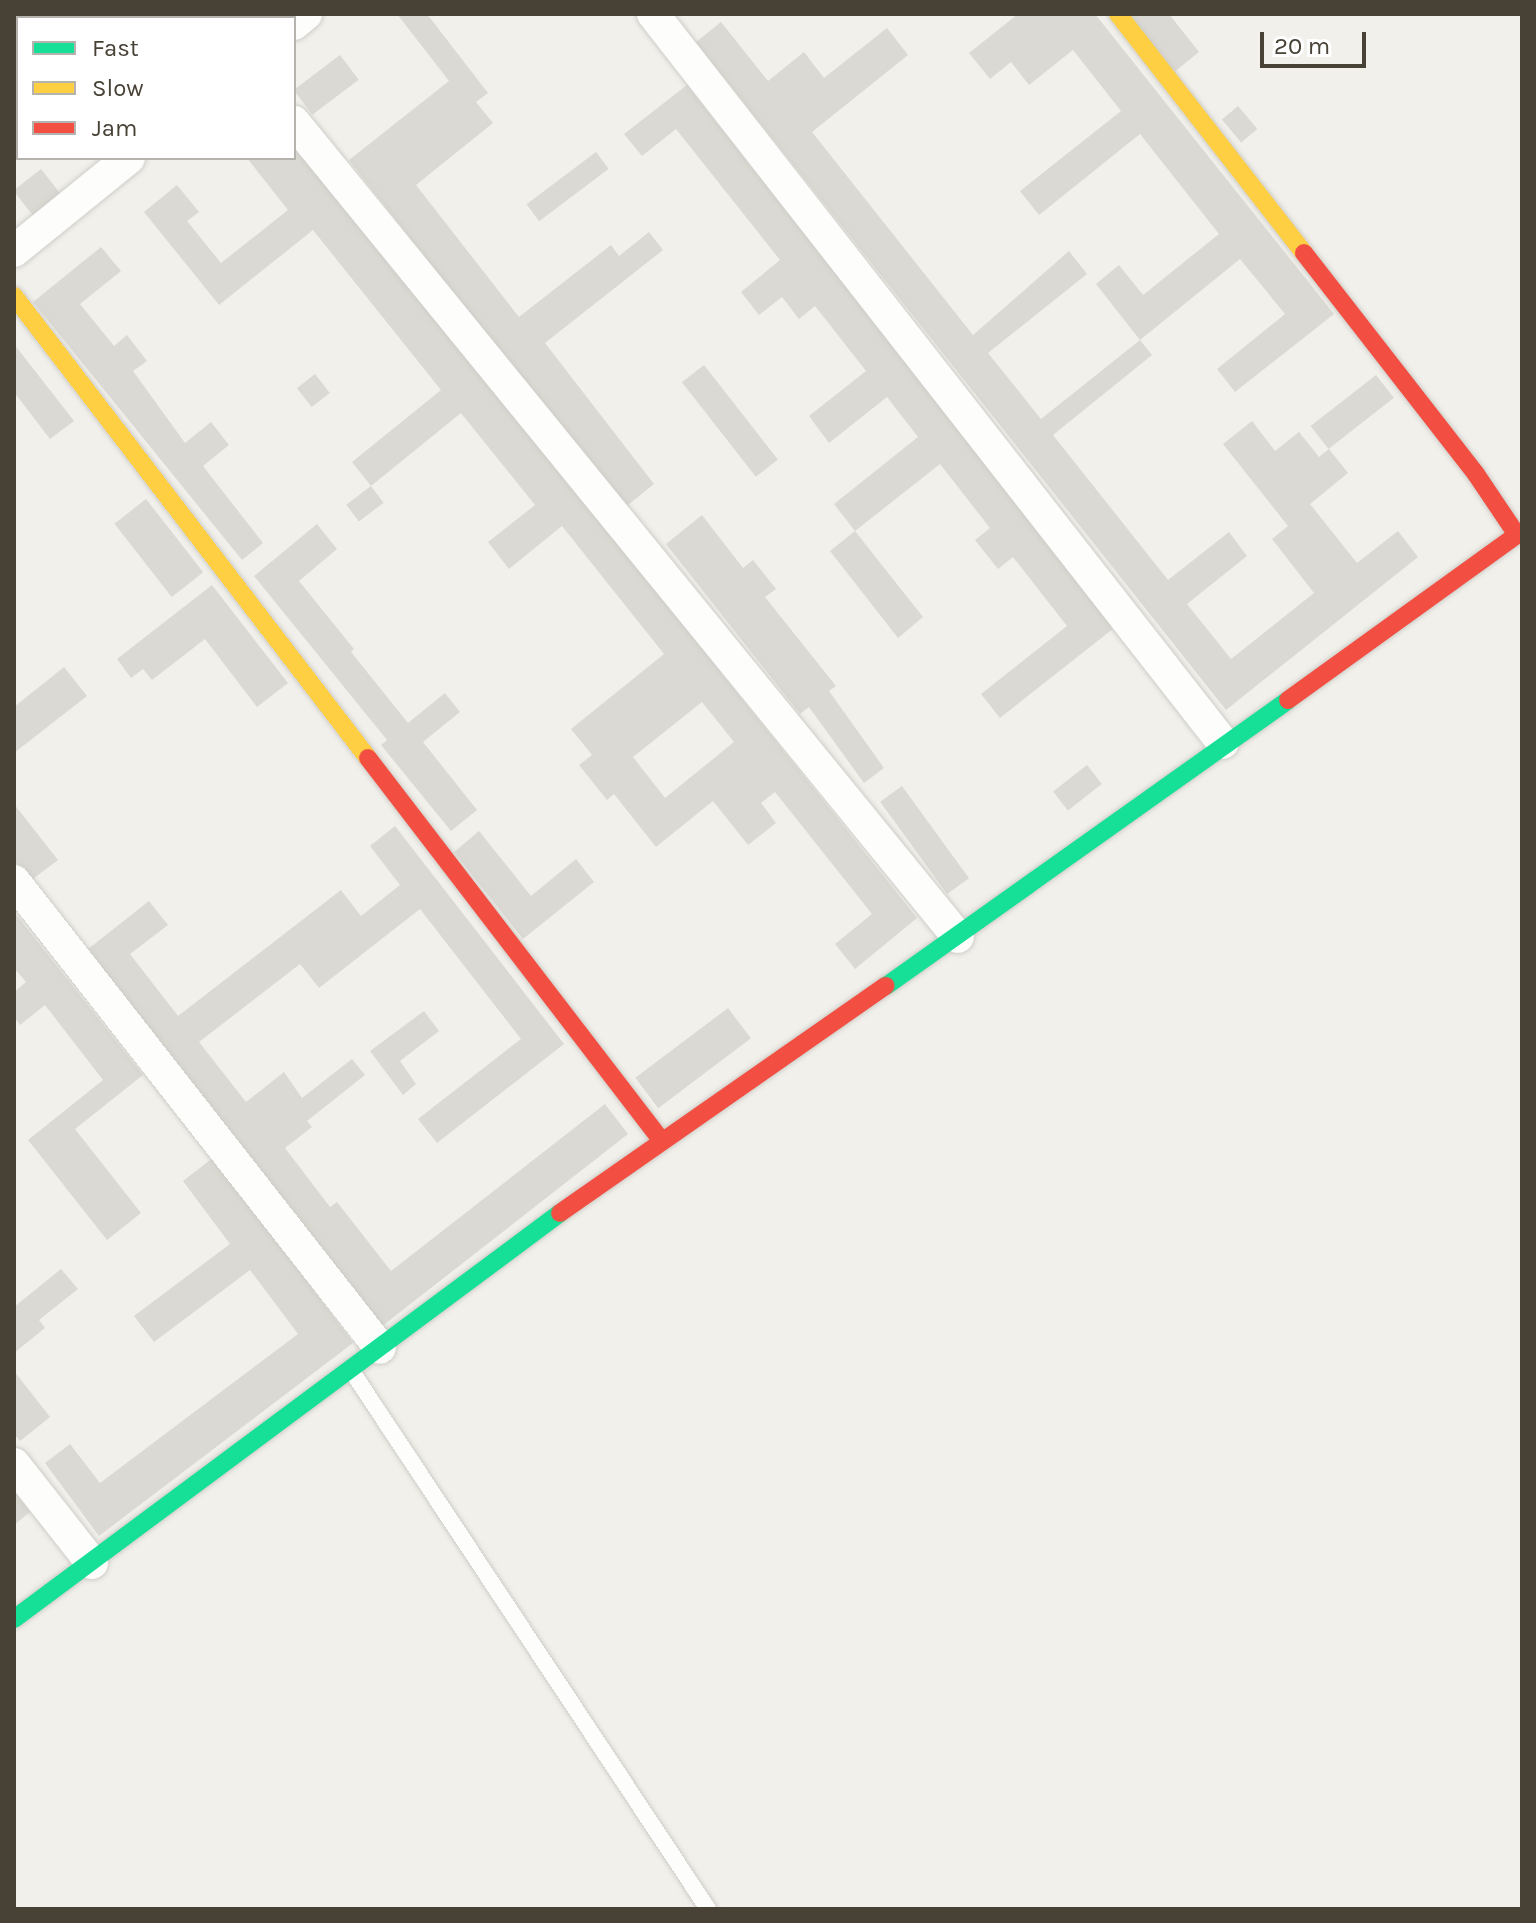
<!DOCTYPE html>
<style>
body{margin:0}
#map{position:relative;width:1536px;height:1923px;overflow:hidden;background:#f1f0eb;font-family:Karla,sans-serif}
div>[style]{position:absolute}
.building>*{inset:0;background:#dbd9d3;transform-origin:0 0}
.roads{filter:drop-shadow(0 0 2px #cfcdc8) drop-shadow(0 0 2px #cfcdc8)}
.lane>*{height:16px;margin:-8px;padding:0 8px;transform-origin:8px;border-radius:8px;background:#fdfdfc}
.street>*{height:32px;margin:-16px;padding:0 16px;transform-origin:16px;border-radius:16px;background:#fdfdfc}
.fast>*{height:18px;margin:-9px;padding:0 9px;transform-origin:9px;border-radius:9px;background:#16e098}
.slow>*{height:18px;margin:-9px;padding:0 9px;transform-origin:9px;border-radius:9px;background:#ffcf43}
.jam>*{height:18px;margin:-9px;padding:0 9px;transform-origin:9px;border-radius:9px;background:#f24e42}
span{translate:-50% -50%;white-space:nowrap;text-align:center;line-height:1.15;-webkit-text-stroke:8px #fff;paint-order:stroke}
.frame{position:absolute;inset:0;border:16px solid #484136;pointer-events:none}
.legend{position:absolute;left:16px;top:16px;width:280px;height:144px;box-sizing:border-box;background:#fff;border:2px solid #b6b3af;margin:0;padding:10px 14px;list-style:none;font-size:24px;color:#484136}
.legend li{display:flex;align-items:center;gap:16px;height:40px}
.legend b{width:40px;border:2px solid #b6b3af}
.scale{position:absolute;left:1260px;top:32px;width:106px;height:36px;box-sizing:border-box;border:4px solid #484136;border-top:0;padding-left:10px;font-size:24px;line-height:28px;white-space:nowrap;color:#484136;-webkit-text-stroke:6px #fff;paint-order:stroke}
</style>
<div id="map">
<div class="building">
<div style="clip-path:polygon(14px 14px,176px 14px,18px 18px,14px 129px)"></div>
<div style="clip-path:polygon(397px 14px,427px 14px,488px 93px,476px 102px,493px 123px,416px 185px,519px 317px,611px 245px,619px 256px,649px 232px,663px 250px,545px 343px,654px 484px,623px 509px,349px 160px,449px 81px)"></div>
<div style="clip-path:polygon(1018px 14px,1095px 14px,1334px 314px,1235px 392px,1217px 369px,1285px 314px,1240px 259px,1140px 340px,1096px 284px,1119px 265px,1143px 295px,1219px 234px,1140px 134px,1039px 215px,1020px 191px,1121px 111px,1073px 50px,1029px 85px,1011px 62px,990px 79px,969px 53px)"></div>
<div style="clip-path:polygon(1126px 14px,1169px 14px,1199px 52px,1173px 73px)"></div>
<div style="clip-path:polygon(721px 22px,768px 81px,804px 52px,824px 78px,887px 28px,908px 55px,812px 132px,973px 335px,1069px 251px,1087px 274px,988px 353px,1041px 419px,1140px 340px,1152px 355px,1053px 435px,1168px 580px,1229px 532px,1247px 556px,1187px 604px,1231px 659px,1314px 593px,1272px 539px,1288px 526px,1223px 444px,1252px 421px,1275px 451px,1299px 432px,1319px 457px,1329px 449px,1348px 473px,1310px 504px,1357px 563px,1398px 531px,1418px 557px,1226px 710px,696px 42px)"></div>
<div style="left:340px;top:55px;width:31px;height:58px;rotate:53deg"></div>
<div style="clip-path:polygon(687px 85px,1114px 628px,1000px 718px,981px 694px,1067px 626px,1013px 557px,998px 569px,975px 540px,990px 528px,940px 464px,855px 531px,923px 617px,898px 638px,830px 551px,855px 531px,834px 504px,918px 437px,887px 397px,829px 443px,809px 416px,866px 371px,815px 306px,799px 319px,782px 297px,759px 315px,741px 292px,780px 260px,676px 129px,642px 156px,624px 134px)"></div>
<div style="left:1238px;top:106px;width:30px;height:21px;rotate:50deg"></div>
<div style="clip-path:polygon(evenodd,294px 138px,917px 918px,855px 969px,835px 944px,872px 914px,775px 792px,761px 803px,776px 823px,748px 845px,713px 801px,656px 847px,614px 794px,607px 800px,579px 765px,592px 755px,571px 729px,664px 654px,562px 526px,509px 569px,488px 542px,535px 505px,461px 413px,371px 486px,352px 462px,441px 390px,313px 230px,219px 305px,144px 212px,177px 185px,199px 212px,187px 221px,221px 263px,288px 210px,247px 158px,294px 158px,294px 138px,702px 702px,734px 742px,665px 798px,633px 757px,702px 702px)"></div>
<div style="left:596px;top:152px;width:21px;height:87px;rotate:53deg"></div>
<div style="left:41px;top:169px;width:36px;height:35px;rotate:52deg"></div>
<div style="clip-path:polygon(101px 247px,121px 271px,80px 304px,114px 346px,127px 335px,147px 361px,133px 371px,185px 443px,211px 422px,229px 445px,203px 466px,263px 543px,242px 560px,33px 302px)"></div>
<div style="clip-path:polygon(14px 344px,74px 421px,50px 439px,14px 392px)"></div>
<div style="left:704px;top:365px;width:120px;height:28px;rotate:52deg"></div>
<div style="left:315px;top:374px;width:24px;height:23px;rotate:52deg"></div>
<div style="left:1376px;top:375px;width:29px;height:83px;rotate:52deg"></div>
<div style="left:371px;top:486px;width:21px;height:31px;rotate:53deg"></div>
<div style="left:146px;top:499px;width:93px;height:40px;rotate:52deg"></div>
<div style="clip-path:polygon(702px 515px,743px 568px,753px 560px,776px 589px,765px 597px,836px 686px,829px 691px,884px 768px,864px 783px,809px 707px,800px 714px,666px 544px)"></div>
<div style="clip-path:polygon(317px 524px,337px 549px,299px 581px,354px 649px,351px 652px,408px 723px,445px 693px,460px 712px,423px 742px,477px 810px,451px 831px,381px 745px,387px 740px,254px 576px)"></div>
<div style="clip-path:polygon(212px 585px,288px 683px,257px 707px,205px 639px,152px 680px,143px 669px,131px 678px,117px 659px)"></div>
<div style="clip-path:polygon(64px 667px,87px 696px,14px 753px,14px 707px)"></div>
<div style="left:1087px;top:765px;width:24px;height:43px;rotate:52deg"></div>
<div style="left:902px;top:786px;width:114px;height:27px;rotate:54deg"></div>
<div style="clip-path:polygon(14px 804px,58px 860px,30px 881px,14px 860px)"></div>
<div style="clip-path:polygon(395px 826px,564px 1044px,437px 1143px,418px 1119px,521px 1039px,420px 909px,319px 988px,300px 964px,199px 1042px,246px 1102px,284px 1072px,302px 1098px,352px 1059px,365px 1075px,307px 1121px,312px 1127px,285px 1148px,330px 1207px,337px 1202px,391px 1271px,605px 1104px,628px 1134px,381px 1327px,88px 949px,149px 901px,168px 925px,130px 954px,178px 1016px,341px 890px,361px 916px,400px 885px,370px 846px)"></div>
<div style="clip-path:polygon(479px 831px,531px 896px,576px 859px,594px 882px,523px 939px,454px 852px)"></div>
<div style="clip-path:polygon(14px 912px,143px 1075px,75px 1129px,141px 1213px,107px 1240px,28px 1140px,103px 1080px,45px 1005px,20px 1025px,14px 1017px,14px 992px,26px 982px,14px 968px)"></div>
<div style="left:728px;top:1008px;width:38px;height:116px;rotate:53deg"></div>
<div style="clip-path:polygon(424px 1011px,439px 1031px,400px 1061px,416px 1084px,403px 1095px,370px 1051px)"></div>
<div style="clip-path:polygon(214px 1157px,353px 1343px,99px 1536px,45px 1463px,70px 1444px,100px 1483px,298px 1334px,250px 1270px,154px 1342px,134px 1316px,230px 1244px,183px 1181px)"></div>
<div style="clip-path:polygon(61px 1269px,78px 1289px,39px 1320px,45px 1328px,14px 1353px,14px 1307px)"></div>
<div style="clip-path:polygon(14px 1371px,50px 1417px,20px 1441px,14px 1434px)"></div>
<div style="clip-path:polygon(14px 1491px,30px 1512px,14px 1525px)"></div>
</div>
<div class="roads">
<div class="lane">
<div style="left:351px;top:1370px;width:647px;rotate:56.48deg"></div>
</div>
<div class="street">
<div style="left:653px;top:14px;width:925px;rotate:51.98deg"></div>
<div style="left:294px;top:24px;width:16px;rotate:-40deg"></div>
<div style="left:294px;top:122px;width:1051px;rotate:50.83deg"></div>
<div style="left:14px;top:251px;width:148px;rotate:-39deg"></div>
<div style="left:14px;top:881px;width:593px;rotate:51.91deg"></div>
<div style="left:14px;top:1464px;width:126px;rotate:51.8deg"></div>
</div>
<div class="fast">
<div style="left:886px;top:986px;width:493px;rotate:-35.4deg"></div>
<div style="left:14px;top:1619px;width:680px;rotate:-36.63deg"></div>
</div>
<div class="slow">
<div style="left:1118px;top:14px;width:303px;rotate:52.1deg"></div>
<div style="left:14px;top:296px;width:582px;rotate:52.54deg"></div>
</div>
<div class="jam">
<div style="left:1288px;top:700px;width:282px;rotate:-35.8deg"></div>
<div style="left:1517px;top:535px;width:73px;rotate:-123.9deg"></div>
<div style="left:1476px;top:474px;width:280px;rotate:-127.9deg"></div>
<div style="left:368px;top:758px;width:480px;rotate:52.5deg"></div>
<div style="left:560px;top:1213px;width:397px;rotate:-34.9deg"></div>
</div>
</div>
<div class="frame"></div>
<ul class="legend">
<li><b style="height:10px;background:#16e098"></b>Fast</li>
<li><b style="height:10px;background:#ffcf43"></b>Slow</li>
<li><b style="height:10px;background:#f24e42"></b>Jam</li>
</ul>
<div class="scale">20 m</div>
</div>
